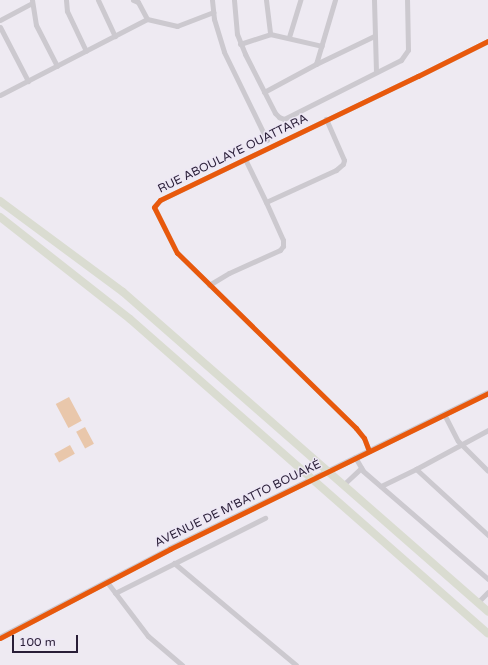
<!DOCTYPE html>
<meta charset="utf-8">
<style>
body{margin:0}
#map{position:relative;width:488px;height:665px;overflow:hidden;background:#eeeaf2;font-family:"Varela Round",sans-serif}
div>[style]{position:absolute}
.green>*{inset:0;background:#e9c7ab;transform-origin:0 0}
.minor>*{height:5px;margin:-2.5px;padding:0 2.5px;transform-origin:2.5px;border-radius:2.5px;background:#ccc9cf}
.tertiary>*{height:6px;margin:-3px;padding:0 3px;transform-origin:3px;border-radius:3px;background:#ccc9cf}
.trunk>*{height:8px;margin:-4px;padding:0 4px;transform-origin:4px;border-radius:4px;background:#dadcd1}
.cycleway>*{height:5px;margin:-2.5px;padding:0 2.5px;transform-origin:2.5px;border-radius:2.5px;background:#e8590c}
span{translate:-50% -50%;white-space:nowrap;text-align:center;line-height:1.15;-webkit-text-stroke:3px #ede7f5;paint-order:stroke}
.street-label{font-size:12px;color:#291e37}
.scale{position:absolute;left:12px;top:635px;width:66px;height:18px;box-sizing:border-box;border:2px solid #291e37;border-top:0;padding-left:5px;font-size:12px;line-height:14px;white-space:nowrap;color:#291e37;-webkit-text-stroke:3px #ede7f5;paint-order:stroke}
</style>
<div id="map">
<div class="green">
<div style="left:69px;top:397px;width:27px;height:15px;rotate:62deg"></div>
<div style="left:85px;top:427px;width:19px;height:10px;rotate:62deg"></div>
<div style="left:70px;top:445px;width:10px;height:18px;rotate:61deg"></div>
</div>
<div class="minor">
<div style="left:32px;top:0;width:25px;rotate:81deg"></div>
<div style="left:36px;top:25px;width:46px;rotate:62.9deg"></div>
<div style="left:66px;top:0;width:11px;rotate:85deg"></div>
<div style="left:67px;top:11px;width:44px;rotate:64.6deg"></div>
<div style="left:98px;top:0;width:40px;rotate:65deg"></div>
<div style="left:133px;top:0;width:5px;rotate:22deg"></div>
<div style="left:138px;top:2px;width:19px;rotate:62deg"></div>
<div style="left:212px;top:0;width:19px;rotate:84deg"></div>
<div style="left:214px;top:19px;width:34px;rotate:73deg"></div>
<div style="left:224px;top:52px;width:98px;rotate:64deg"></div>
<div style="left:234px;top:0;width:34px;rotate:85deg"></div>
<div style="left:237px;top:34px;width:22px;rotate:68deg"></div>
<div style="left:245px;top:54px;width:66px;rotate:63deg"></div>
<div style="left:275px;top:113px;width:6px;rotate:45deg"></div>
<div style="left:279px;top:117px;width:5px;rotate:22deg"></div>
<div style="left:284px;top:119px;width:131px;rotate:-26.8deg"></div>
<div style="left:401px;top:60px;width:12px;rotate:-55deg"></div>
<div style="left:408px;top:50px;width:50px;rotate:-91.1deg"></div>
<div style="left:266px;top:0;width:34px;rotate:83deg"></div>
<div style="left:374px;top:0;width:72px;rotate:88.4deg"></div>
<div style="left:0;top:20px;width:36px;rotate:-28deg"></div>
<div style="left:0;top:27px;width:61px;rotate:62.6deg"></div>
<div style="left:289px;top:37px;width:39px;rotate:-73deg"></div>
<div style="left:240px;top:44px;width:32px;rotate:-18deg"></div>
<div style="left:270px;top:34px;width:53px;rotate:13deg"></div>
<div style="left:316px;top:64px;width:67px;rotate:-73.5deg"></div>
<div style="left:264px;top:92px;width:59px;rotate:-28.3deg"></div>
<div style="left:316px;top:64px;width:64px;rotate:-25.8deg"></div>
<div style="left:0;top:95px;width:165px;rotate:-27.3deg"></div>
<div style="left:147px;top:19px;width:31px;rotate:13deg"></div>
<div style="left:177px;top:26px;width:39px;rotate:-21deg"></div>
<div style="left:245px;top:159px;width:48px;rotate:64deg"></div>
<div style="left:209px;top:285px;width:23px;rotate:-31deg"></div>
<div style="left:229px;top:273px;width:56px;rotate:-24.3deg"></div>
<div style="left:280px;top:250px;width:5px;rotate:-53deg"></div>
<div style="left:283px;top:246px;width:6px;rotate:-90deg"></div>
<div style="left:283px;top:240px;width:42px;rotate:-114.1deg"></div>
<div style="left:266px;top:202px;width:77px;rotate:-24.6deg"></div>
<div style="left:336px;top:170px;width:9px;rotate:-41deg"></div>
<div style="left:343px;top:164px;width:4px;rotate:-76deg"></div>
<div style="left:344px;top:160px;width:45px;rotate:-113.7deg"></div>
<div style="left:444px;top:414px;width:30px;rotate:63deg"></div>
<div style="left:458px;top:441px;width:42px;rotate:45deg"></div>
<div style="left:369px;top:451px;width:14px;rotate:-111deg"></div>
<div style="left:364px;top:438px;width:13px;rotate:-129deg"></div>
<div style="left:356px;top:428px;width:250px;rotate:-135.6deg"></div>
<div style="left:177px;top:253px;width:51px;rotate:-116.6deg"></div>
<div style="left:154px;top:207px;width:9px;rotate:-49deg"></div>
<div style="left:160px;top:200px;width:286px;rotate:-25.7deg"></div>
<div style="left:418px;top:76px;width:78px;rotate:-26.6deg"></div>
<div style="left:355px;top:457px;width:16px;rotate:60deg"></div>
<div style="left:363px;top:471px;width:165px;rotate:40.8deg"></div>
<div style="left:416px;top:469px;width:98px;rotate:42.5deg"></div>
<div style="left:343px;top:485px;width:25px;rotate:-43deg"></div>
<div style="left:381px;top:486px;width:39px;rotate:-26deg"></div>
<div style="left:416px;top:469px;width:82px;rotate:-28.4deg"></div>
<div style="left:174px;top:563px;width:159px;rotate:39.9deg"></div>
<div style="left:107px;top:582px;width:68px;rotate:52.8deg"></div>
<div style="left:148px;top:636px;width:45px;rotate:40.5deg"></div>
<div style="left:115px;top:593px;width:168px;rotate:-26.6deg"></div>
<div style="left:478px;top:602px;width:14px;rotate:-45deg"></div>
</div>
<div class="tertiary">
<div style="left:0;top:638px;width:192px;rotate:-27.6deg"></div>
<div style="left:170px;top:549px;width:354px;rotate:-26.1deg"></div>
</div>
<div class="trunk">
<div style="left:0;top:201px;width:153px;rotate:36.5deg"></div>
<div style="left:123px;top:292px;width:485px;rotate:41.2deg"></div>
<div style="left:0;top:217px;width:165px;rotate:38.1deg"></div>
<div style="left:130px;top:319px;width:476px;rotate:41.3deg"></div>
</div>
<div class="cycleway">
<div style="left:369px;top:451px;width:14px;rotate:-111deg"></div>
<div style="left:364px;top:438px;width:13px;rotate:-129deg"></div>
<div style="left:356px;top:428px;width:250px;rotate:-135.6deg"></div>
<div style="left:177px;top:253px;width:51px;rotate:-116.6deg"></div>
<div style="left:154px;top:207px;width:9px;rotate:-49deg"></div>
<div style="left:160px;top:200px;width:286px;rotate:-25.7deg"></div>
<div style="left:418px;top:76px;width:78px;rotate:-26.6deg"></div>
<div style="left:0;top:638px;width:192px;rotate:-27.6deg"></div>
<div style="left:170px;top:549px;width:354px;rotate:-26.1deg"></div>
</div>
<div class="street-label">
<span style="left:233px;top:154px;rotate:-26deg">RUE ABOULAYE OUATTARA</span>
<span style="left:238px;top:504px;rotate:-26deg">AVENUE DE M'BATTO BOUAKÉ</span>
</div>
<div class="scale">100 m</div>
</div>
